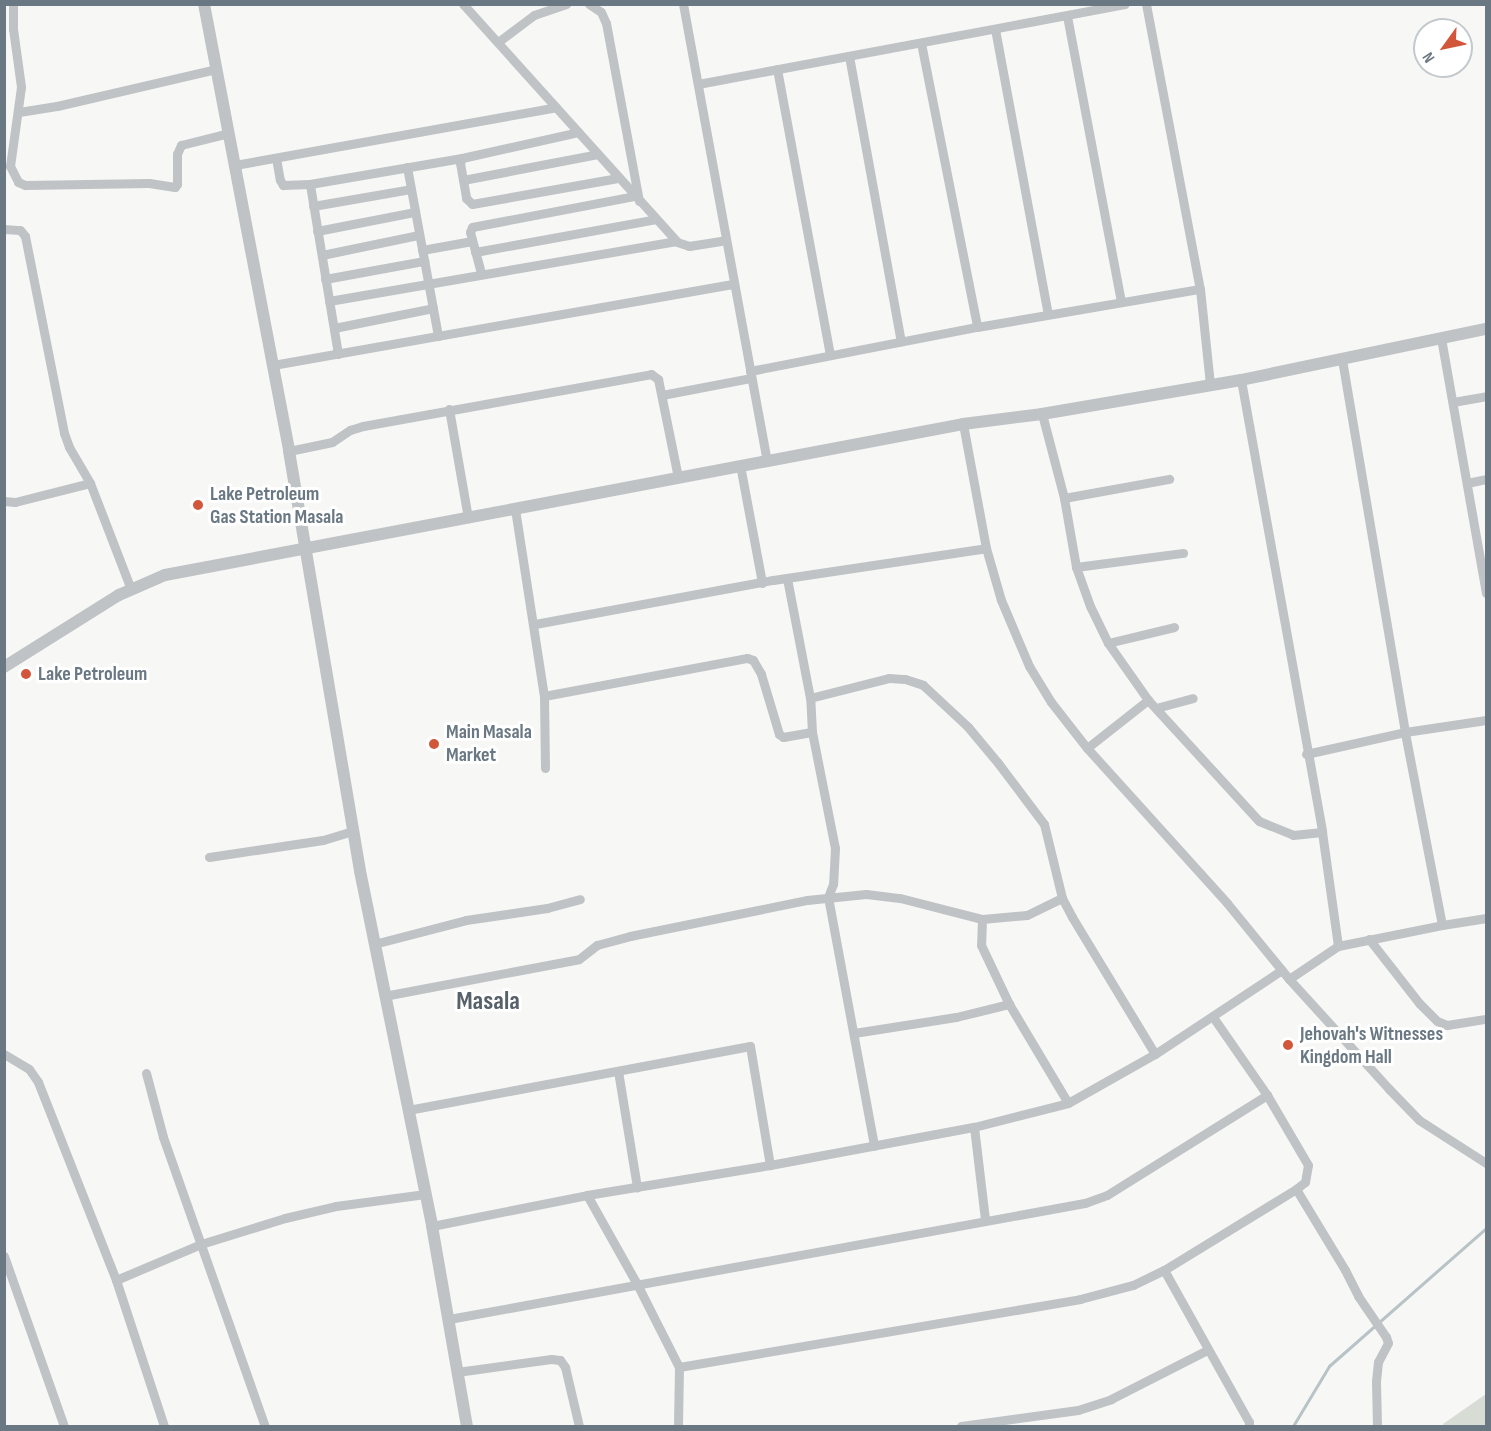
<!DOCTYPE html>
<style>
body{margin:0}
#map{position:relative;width:1491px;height:1431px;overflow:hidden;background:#f7f7f5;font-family:"Sofia Sans Condensed",sans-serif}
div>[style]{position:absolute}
.green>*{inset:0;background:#d7dcd4}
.stream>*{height:3px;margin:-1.5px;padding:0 1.5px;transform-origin:1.5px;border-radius:1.5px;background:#b7c3c6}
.minor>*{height:9px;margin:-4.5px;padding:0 4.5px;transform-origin:4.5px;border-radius:4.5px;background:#bfc3c6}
.tertiary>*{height:12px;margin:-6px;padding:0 6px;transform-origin:6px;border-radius:6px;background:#bfc3c6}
.dots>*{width:16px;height:16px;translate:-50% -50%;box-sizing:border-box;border:3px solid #fff;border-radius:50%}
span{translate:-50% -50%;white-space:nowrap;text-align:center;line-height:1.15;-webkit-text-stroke:6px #fff;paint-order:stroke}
.poi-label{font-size:20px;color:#697883;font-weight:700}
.left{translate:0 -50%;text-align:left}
.district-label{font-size:26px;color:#566169;font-weight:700}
.frame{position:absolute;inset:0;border:6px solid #697883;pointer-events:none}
.north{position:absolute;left:1413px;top:18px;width:60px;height:60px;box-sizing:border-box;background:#fff;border:2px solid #c3c9cd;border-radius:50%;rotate:237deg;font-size:16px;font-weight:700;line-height:24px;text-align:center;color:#697883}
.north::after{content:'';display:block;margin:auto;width:21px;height:27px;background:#d2573a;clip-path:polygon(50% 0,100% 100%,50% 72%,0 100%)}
</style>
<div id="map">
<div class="green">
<div style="clip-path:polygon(1486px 1394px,1486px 1426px,1444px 1426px,1443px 1424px)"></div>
</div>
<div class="stream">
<div style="left:1293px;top:1426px;width:70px;rotate:-59deg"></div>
<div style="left:1329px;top:1366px;width:209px;rotate:-41.3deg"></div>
</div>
<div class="minor">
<div style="left:13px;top:4px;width:25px;rotate:90deg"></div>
<div style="left:13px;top:29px;width:59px;rotate:82.1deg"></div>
<div style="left:21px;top:87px;width:80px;rotate:97.9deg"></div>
<div style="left:10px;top:166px;width:18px;rotate:63deg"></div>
<div style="left:18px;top:182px;width:8px;rotate:23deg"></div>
<div style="left:25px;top:185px;width:124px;rotate:-0.9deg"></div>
<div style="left:149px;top:183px;width:26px;rotate:9deg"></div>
<div style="left:175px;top:187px;width:4px;rotate:-56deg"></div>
<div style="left:177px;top:184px;width:30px;rotate:-90deg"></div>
<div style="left:177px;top:154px;width:10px;rotate:-66deg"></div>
<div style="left:181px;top:145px;width:49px;rotate:-14deg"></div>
<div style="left:463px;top:4px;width:320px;rotate:48deg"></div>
<div style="left:677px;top:242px;width:13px;rotate:18deg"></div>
<div style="left:689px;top:246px;width:37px;rotate:-9deg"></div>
<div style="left:589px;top:4px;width:14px;rotate:34deg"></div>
<div style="left:601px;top:12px;width:12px;rotate:66deg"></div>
<div style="left:606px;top:23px;width:181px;rotate:79.5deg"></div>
<div style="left:683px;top:4px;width:465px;rotate:79.6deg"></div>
<div style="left:1146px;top:4px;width:290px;rotate:79.3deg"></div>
<div style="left:1200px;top:289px;width:96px;rotate:84deg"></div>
<div style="left:1067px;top:16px;width:290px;rotate:79.3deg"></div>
<div style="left:995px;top:29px;width:290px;rotate:79.5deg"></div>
<div style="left:498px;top:42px;width:45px;rotate:-36.9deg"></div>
<div style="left:534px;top:15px;width:34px;rotate:-19deg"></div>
<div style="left:921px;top:43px;width:289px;rotate:78.8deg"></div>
<div style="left:849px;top:56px;width:290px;rotate:79.7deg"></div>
<div style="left:777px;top:69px;width:290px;rotate:79.5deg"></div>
<div style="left:698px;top:84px;width:434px;rotate:-10.6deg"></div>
<div style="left:19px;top:112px;width:38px;rotate:-9deg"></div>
<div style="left:57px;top:106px;width:163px;rotate:-13.1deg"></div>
<div style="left:276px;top:158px;width:22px;rotate:80deg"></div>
<div style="left:280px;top:180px;width:6px;rotate:59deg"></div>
<div style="left:283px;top:185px;width:27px;rotate:-2deg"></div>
<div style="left:462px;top:158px;width:5px;rotate:112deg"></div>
<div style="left:460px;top:163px;width:36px;rotate:80deg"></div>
<div style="left:466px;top:198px;width:8px;rotate:45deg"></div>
<div style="left:472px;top:204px;width:148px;rotate:-10.1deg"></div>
<div style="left:235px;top:165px;width:326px;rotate:-10.2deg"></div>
<div style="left:407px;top:167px;width:172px;rotate:79.6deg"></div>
<div style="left:463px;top:180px;width:137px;rotate:-10.9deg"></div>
<div style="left:313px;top:206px;width:99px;rotate:-9.8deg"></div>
<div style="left:4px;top:229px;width:16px;rotate:4deg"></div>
<div style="left:20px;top:230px;width:8px;rotate:50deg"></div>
<div style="left:25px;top:236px;width:201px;rotate:78.8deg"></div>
<div style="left:64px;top:433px;width:15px;rotate:70deg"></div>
<div style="left:69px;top:447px;width:42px;rotate:59.7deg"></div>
<div style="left:90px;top:483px;width:114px;rotate:68.9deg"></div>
<div style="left:317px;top:231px;width:100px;rotate:-11deg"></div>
<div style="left:422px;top:250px;width:51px;rotate:-10.2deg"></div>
<div style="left:475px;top:252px;width:184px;rotate:-10.3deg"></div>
<div style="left:322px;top:255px;width:99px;rotate:-11.7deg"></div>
<div style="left:481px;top:273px;width:42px;rotate:-105deg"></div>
<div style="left:470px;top:232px;width:5px;rotate:-68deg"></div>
<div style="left:472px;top:227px;width:166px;rotate:-10.8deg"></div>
<div style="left:325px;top:279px;width:101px;rotate:-10.3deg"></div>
<div style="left:329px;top:301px;width:351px;rotate:-9.8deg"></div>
<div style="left:334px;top:328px;width:101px;rotate:-11.4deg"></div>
<div style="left:1441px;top:338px;width:259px;rotate:80deg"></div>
<div style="left:338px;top:354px;width:172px;rotate:-99.4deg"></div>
<div style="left:310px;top:184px;width:154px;rotate:-9.7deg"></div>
<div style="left:462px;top:158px;width:119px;rotate:-12.6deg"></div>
<div style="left:273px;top:365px;width:468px;rotate:-10deg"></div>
<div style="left:750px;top:371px;width:231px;rotate:-11deg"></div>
<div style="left:977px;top:327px;width:226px;rotate:-9.7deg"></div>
<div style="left:1241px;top:380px;width:459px;rotate:79.8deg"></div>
<div style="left:662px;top:395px;width:91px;rotate:-10.8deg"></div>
<div style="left:1453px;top:402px;width:34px;rotate:-10deg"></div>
<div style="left:449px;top:409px;width:111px;rotate:80.1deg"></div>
<div style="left:1042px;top:414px;width:87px;rotate:75.3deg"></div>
<div style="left:1064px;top:498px;width:70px;rotate:80.1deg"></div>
<div style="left:1076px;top:567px;width:41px;rotate:70.3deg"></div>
<div style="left:1090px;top:606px;width:41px;rotate:64.1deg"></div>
<div style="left:1108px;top:643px;width:70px;rotate:54.9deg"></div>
<div style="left:1148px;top:700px;width:164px;rotate:47.5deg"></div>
<div style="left:1259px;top:821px;width:37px;rotate:22deg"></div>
<div style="left:1293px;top:835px;width:29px;rotate:-6deg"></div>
<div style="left:1322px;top:832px;width:115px;rotate:82deg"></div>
<div style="left:963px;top:424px;width:126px;rotate:79.5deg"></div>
<div style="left:986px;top:548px;width:54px;rotate:73.9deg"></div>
<div style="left:1001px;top:600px;width:72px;rotate:67deg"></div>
<div style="left:1029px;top:666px;width:42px;rotate:58.6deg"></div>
<div style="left:1051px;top:702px;width:58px;rotate:52deg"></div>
<div style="left:1087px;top:748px;width:209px;rotate:47.9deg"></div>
<div style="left:1227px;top:903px;width:98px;rotate:50.8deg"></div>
<div style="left:1289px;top:979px;width:149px;rotate:47.7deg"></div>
<div style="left:1389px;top:1089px;width:43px;rotate:45.9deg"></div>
<div style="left:1419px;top:1120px;width:80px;rotate:32.7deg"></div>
<div style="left:289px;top:451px;width:44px;rotate:-11.8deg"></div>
<div style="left:332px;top:442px;width:22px;rotate:-34deg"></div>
<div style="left:350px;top:430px;width:14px;rotate:-17deg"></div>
<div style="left:363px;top:426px;width:293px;rotate:-10.2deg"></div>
<div style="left:651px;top:374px;width:9px;rotate:36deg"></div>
<div style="left:658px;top:379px;width:100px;rotate:78.5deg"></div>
<div style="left:740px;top:465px;width:120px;rotate:79.4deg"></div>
<div style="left:1467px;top:483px;width:19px;rotate:-12deg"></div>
<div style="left:1064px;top:498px;width:107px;rotate:-10.3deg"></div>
<div style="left:4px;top:501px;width:11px;rotate:5deg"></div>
<div style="left:15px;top:502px;width:77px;rotate:-14.2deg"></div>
<div style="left:515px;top:509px;width:189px;rotate:81.2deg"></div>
<div style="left:544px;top:696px;width:72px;rotate:89.2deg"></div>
<div style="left:1076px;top:567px;width:108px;rotate:-7.5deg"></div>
<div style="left:535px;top:624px;width:242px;rotate:-10.5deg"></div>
<div style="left:773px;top:580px;width:215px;rotate:-8.5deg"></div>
<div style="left:1108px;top:643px;width:68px;rotate:-13.6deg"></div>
<div style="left:544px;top:696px;width:207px;rotate:-10.6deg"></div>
<div style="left:747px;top:658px;width:6px;rotate:18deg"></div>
<div style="left:753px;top:660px;width:16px;rotate:60deg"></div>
<div style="left:761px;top:674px;width:63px;rotate:73.3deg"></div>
<div style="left:779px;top:734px;width:5px;rotate:37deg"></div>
<div style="left:783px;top:737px;width:29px;rotate:-10deg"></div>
<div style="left:812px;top:732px;width:34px;rotate:-93deg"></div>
<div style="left:810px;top:698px;width:122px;rotate:-100.9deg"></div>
<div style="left:810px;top:698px;width:81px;rotate:-14.2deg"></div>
<div style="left:889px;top:678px;width:16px;rotate:4deg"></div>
<div style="left:905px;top:679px;width:19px;rotate:18deg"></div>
<div style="left:923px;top:685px;width:62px;rotate:43deg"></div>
<div style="left:968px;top:727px;width:47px;rotate:50.2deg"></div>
<div style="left:998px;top:763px;width:76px;rotate:53deg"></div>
<div style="left:1044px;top:824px;width:76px;rotate:76.3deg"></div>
<div style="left:1062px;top:898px;width:21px;rotate:62deg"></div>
<div style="left:1072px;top:917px;width:160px;rotate:58.8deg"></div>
<div style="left:1156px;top:708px;width:38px;rotate:-15deg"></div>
<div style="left:812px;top:732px;width:118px;rotate:78.8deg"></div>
<div style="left:835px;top:848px;width:36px;rotate:93deg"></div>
<div style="left:833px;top:884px;width:14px;rotate:111deg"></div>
<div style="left:828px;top:897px;width:253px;rotate:79.5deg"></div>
<div style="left:1087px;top:748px;width:78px;rotate:-38.2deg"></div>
<div style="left:1306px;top:754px;width:101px;rotate:-12.5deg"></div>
<div style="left:1405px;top:732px;width:82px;rotate:-8.4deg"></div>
<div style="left:209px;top:857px;width:115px;rotate:-8.5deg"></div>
<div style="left:323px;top:840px;width:31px;rotate:-17deg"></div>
<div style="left:982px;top:919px;width:26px;rotate:92deg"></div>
<div style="left:981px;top:945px;width:65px;rotate:64.6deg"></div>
<div style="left:1009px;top:1004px;width:115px;rotate:59.2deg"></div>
<div style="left:1442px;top:925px;width:45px;rotate:-9deg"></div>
<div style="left:1369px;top:939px;width:81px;rotate:52deg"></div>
<div style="left:1419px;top:1003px;width:25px;rotate:45deg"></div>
<div style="left:1437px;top:1021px;width:11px;rotate:22deg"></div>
<div style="left:1447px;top:1025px;width:39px;rotate:-9deg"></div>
<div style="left:374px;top:944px;width:95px;rotate:-14.6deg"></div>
<div style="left:466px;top:920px;width:82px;rotate:-8.4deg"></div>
<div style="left:547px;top:908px;width:34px;rotate:-15deg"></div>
<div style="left:1289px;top:979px;width:59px;rotate:-34deg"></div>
<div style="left:1338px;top:946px;width:106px;rotate:-11.4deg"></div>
<div style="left:1442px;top:925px;width:197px;rotate:-100.9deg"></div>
<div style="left:1405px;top:732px;width:378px;rotate:-99.6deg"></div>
<div style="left:384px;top:996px;width:198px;rotate:-10.7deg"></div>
<div style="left:579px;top:959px;width:23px;rotate:-38deg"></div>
<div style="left:597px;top:945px;width:34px;rotate:-15deg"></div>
<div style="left:630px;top:936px;width:181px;rotate:-11.5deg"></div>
<div style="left:807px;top:900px;width:59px;rotate:-5.8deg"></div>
<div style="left:866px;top:894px;width:34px;rotate:7deg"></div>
<div style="left:900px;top:898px;width:85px;rotate:14.4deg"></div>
<div style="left:982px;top:919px;width:45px;rotate:-5.1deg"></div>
<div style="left:1027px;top:915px;width:39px;rotate:-26deg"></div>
<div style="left:854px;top:1033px;width:103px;rotate:-8.9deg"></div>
<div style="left:956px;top:1017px;width:55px;rotate:-13.8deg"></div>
<div style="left:4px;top:1054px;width:29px;rotate:31deg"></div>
<div style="left:29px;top:1069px;width:16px;rotate:55deg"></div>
<div style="left:38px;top:1082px;width:213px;rotate:68.5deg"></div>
<div style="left:116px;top:1280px;width:154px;rotate:71.8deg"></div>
<div style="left:618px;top:1071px;width:118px;rotate:80.7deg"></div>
<div style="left:146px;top:1073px;width:66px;rotate:75.1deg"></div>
<div style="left:163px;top:1137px;width:306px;rotate:70.6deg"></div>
<div style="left:408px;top:1110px;width:348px;rotate:-10.6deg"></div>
<div style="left:750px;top:1046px;width:121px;rotate:80.5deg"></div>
<div style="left:974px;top:1127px;width:93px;rotate:83.2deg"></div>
<div style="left:1296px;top:1189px;width:95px;rotate:58.8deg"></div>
<div style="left:1345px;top:1270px;width:29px;rotate:63deg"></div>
<div style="left:1358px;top:1296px;width:50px;rotate:55.7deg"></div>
<div style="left:1386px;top:1337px;width:6px;rotate:72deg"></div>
<div style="left:1388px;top:1343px;width:21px;rotate:118deg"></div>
<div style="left:1378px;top:1362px;width:20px;rotate:96deg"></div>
<div style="left:1376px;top:1382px;width:44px;rotate:88.7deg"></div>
<div style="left:587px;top:1195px;width:102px;rotate:60.7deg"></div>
<div style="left:637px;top:1284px;width:93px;rotate:63.2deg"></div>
<div style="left:679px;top:1367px;width:59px;rotate:91deg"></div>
<div style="left:432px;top:1226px;width:158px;rotate:-11.3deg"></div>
<div style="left:587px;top:1195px;width:185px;rotate:-9.3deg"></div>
<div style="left:770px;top:1165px;width:208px;rotate:-10.6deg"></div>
<div style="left:974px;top:1127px;width:97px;rotate:-14.3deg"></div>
<div style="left:1068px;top:1103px;width:100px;rotate:-29.4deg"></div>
<div style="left:1155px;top:1054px;width:152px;rotate:-33.5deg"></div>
<div style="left:4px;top:1256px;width:180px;rotate:70.6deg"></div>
<div style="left:1164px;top:1270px;width:174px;rotate:60.8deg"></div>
<div style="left:1249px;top:1422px;width:4px;rotate:90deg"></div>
<div style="left:116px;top:1280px;width:92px;rotate:-23deg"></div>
<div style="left:201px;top:1244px;width:88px;rotate:-17.2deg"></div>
<div style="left:285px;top:1218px;width:52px;rotate:-13.2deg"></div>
<div style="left:336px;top:1206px;width:90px;rotate:-7.7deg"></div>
<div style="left:449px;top:1319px;width:646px;rotate:-10.34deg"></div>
<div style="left:1085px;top:1203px;width:23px;rotate:-20deg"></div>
<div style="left:1107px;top:1195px;width:189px;rotate:-32deg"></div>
<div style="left:679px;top:1367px;width:407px;rotate:-9.6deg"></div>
<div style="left:1080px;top:1299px;width:55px;rotate:-14.8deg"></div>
<div style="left:1133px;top:1285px;width:34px;rotate:-26deg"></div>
<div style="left:1164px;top:1270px;width:155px;rotate:-31.5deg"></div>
<div style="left:1296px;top:1189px;width:11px;rotate:-38deg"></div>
<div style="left:1305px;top:1182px;width:17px;rotate:-80deg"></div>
<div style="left:1308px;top:1165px;width:81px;rotate:-120.4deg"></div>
<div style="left:1267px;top:1095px;width:95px;rotate:-124.7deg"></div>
<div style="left:457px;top:1372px;width:95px;rotate:-7.9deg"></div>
<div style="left:551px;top:1359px;width:9px;rotate:6deg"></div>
<div style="left:560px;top:1360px;width:9px;rotate:54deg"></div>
<div style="left:565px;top:1367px;width:61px;rotate:76.7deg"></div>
<div style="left:961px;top:1426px;width:118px;rotate:-7.8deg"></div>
<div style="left:1078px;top:1410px;width:35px;rotate:-18deg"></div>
<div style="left:1111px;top:1399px;width:108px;rotate:-27deg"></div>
</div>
<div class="tertiary">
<div style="left:204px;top:4px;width:455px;rotate:79.2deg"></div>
<div style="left:289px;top:451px;width:426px;rotate:80.4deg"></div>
<div style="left:360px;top:871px;width:362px;rotate:78.5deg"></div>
<div style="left:432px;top:1226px;width:203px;rotate:80.1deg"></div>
<div style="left:4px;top:667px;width:136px;rotate:-32.1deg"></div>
<div style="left:119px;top:595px;width:50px;rotate:-23.5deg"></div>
<div style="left:165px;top:575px;width:812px;rotate:-10.71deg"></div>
<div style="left:963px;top:424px;width:80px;rotate:-7.2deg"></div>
<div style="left:1042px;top:414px;width:202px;rotate:-9.7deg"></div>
<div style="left:1241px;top:380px;width:250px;rotate:-11.8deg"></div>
</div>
<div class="dots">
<div style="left:198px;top:505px;background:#d2573a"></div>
<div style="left:26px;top:674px;background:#d2573a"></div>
<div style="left:434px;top:744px;background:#d2573a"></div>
<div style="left:1288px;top:1045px;background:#d2573a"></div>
</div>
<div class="poi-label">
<span class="left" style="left:210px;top:506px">Lake Petroleum<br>Gas Station Masala</span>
<span class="left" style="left:38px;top:674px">Lake Petroleum</span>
<span class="left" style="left:446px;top:744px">Main Masala<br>Market</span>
<span class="left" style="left:1300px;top:1046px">Jehovah's Witnesses<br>Kingdom Hall</span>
</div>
<div class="district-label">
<span style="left:488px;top:1002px">Masala</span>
</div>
<div class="frame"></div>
<div class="north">N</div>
</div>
